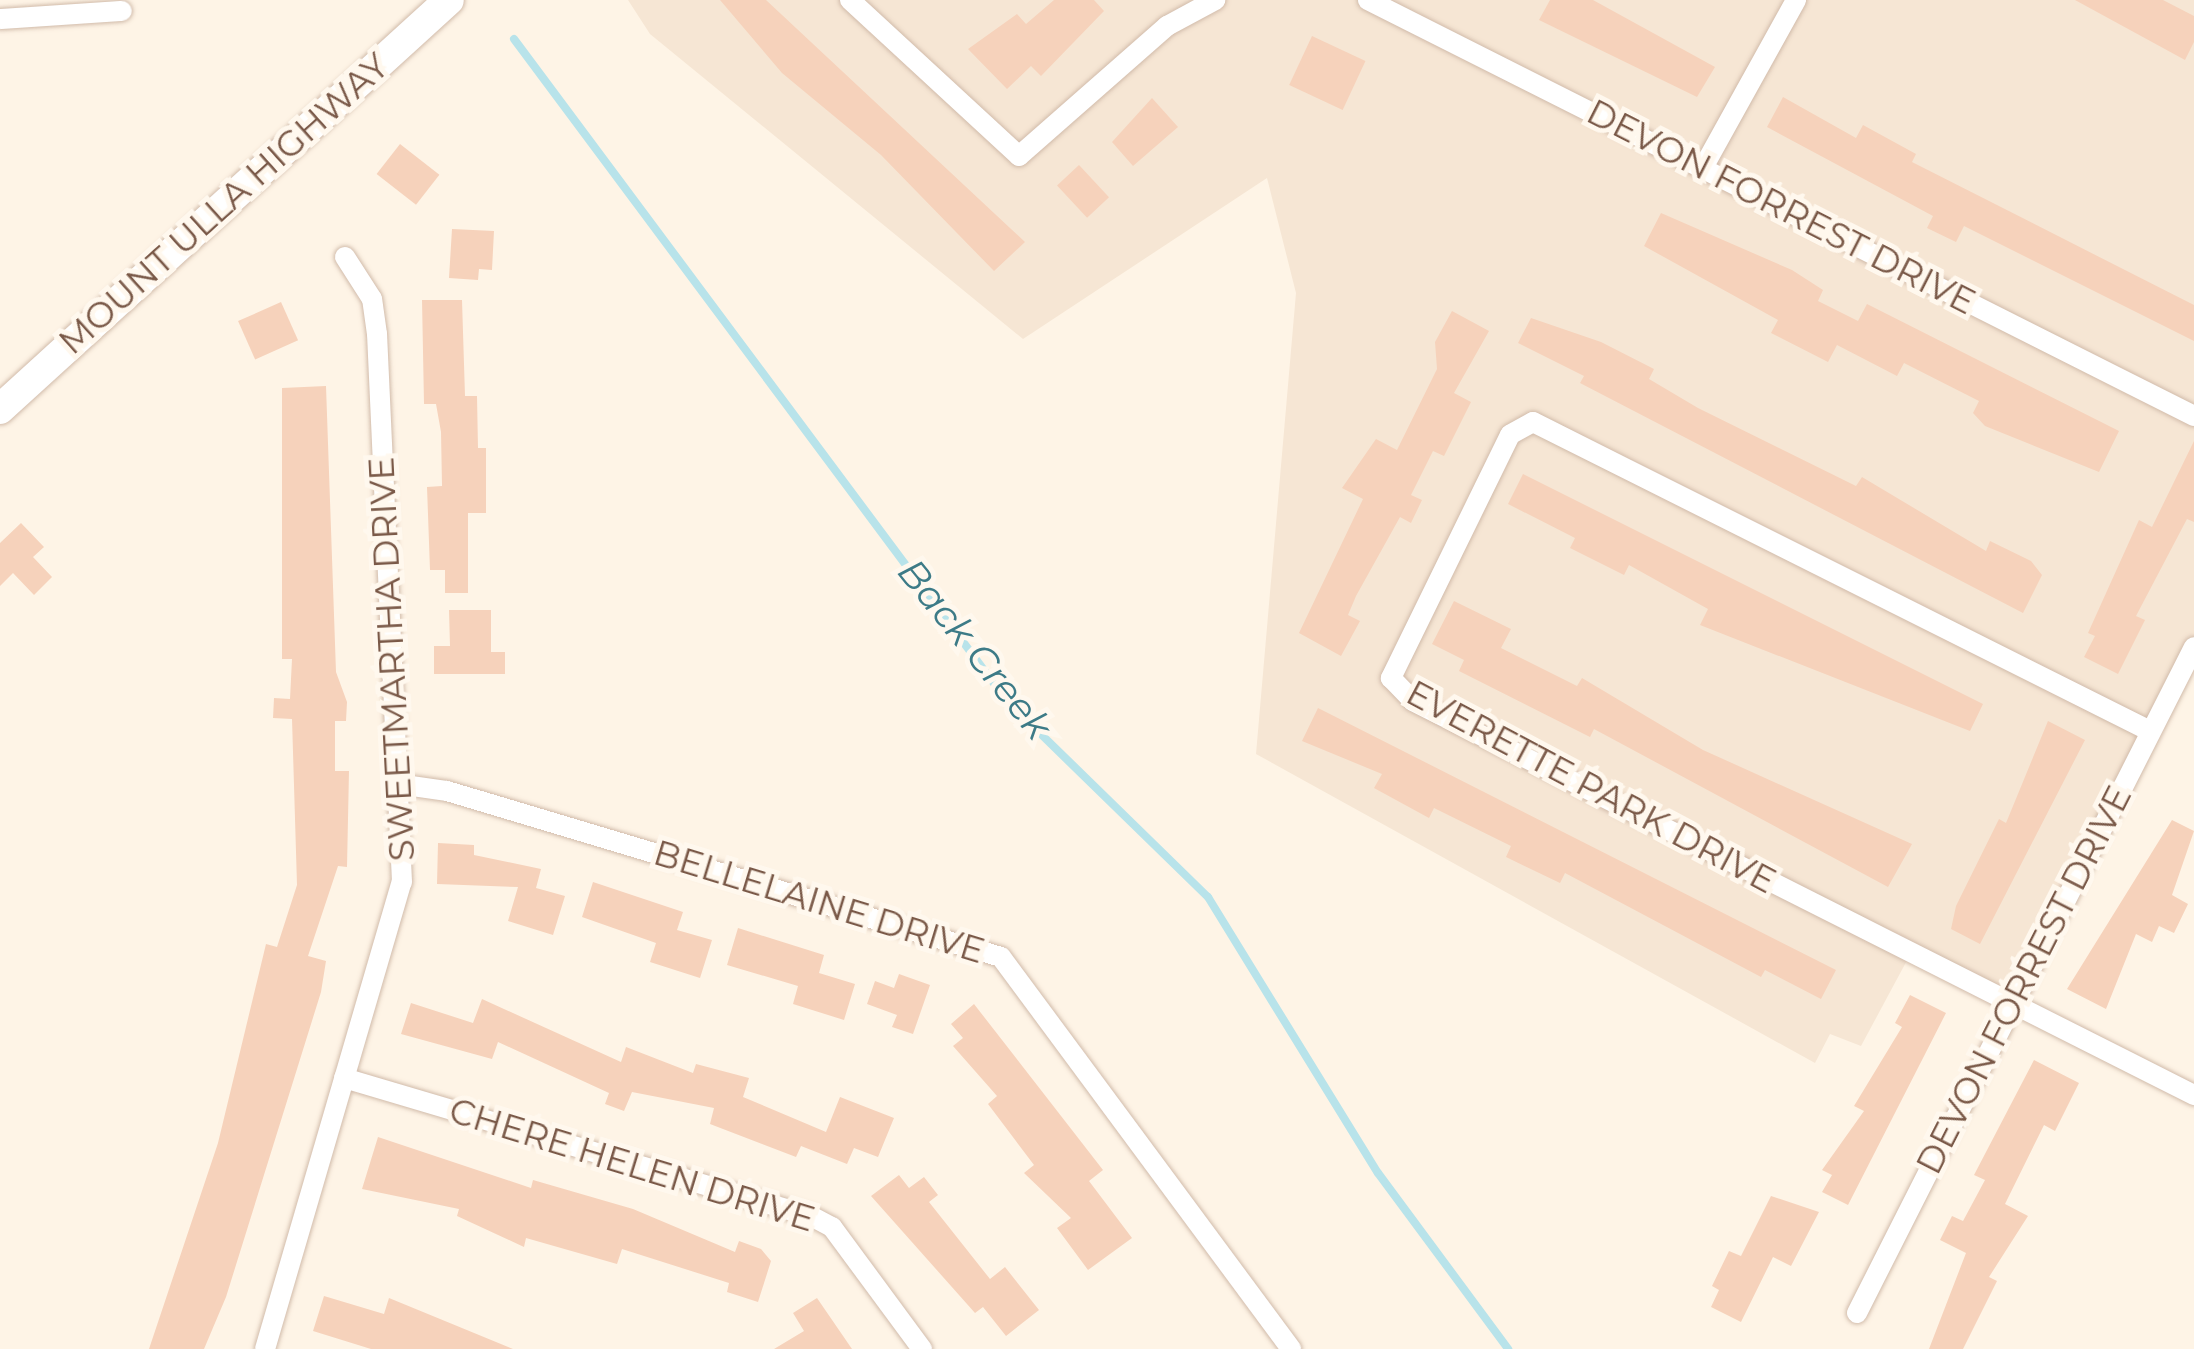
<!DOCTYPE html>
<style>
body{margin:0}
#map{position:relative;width:2194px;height:1349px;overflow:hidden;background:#fef4e6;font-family:Montserrat,sans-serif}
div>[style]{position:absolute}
.residential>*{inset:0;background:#f6e6d4}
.stream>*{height:8px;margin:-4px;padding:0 4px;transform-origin:4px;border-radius:4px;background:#b8e3ea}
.building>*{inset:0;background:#f6d2bb;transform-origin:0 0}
.roads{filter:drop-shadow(0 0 2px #d1bbaa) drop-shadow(0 0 2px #d1bbaa)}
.street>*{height:20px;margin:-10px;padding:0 10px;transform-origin:10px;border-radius:10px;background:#fff}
.secondary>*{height:30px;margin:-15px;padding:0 15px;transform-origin:15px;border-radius:15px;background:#fff}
span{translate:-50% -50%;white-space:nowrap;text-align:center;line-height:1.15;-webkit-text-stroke:10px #fff8ee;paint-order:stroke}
.street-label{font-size:35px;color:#7a5948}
.water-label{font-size:38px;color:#3d7b87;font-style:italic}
</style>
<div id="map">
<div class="residential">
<div style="clip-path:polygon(628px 0,2194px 0,2194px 647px,2011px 1005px,1911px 953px,1861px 1046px,1830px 1034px,1815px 1063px,1256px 754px,1296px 293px,1267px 178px,1023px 339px,650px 34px)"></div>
</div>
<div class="stream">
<div style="left:514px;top:39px;width:825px;rotate:53.32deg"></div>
<div style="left:1007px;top:701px;width:281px;rotate:44.3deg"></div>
<div style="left:1208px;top:897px;width:324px;rotate:58.4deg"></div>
<div style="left:1378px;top:1173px;width:219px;rotate:53.5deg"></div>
</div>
<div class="building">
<div style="clip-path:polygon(720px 0,766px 0,1025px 242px,994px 271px,881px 155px,782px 73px)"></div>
<div style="clip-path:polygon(1054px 0,1094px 0,1104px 11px,1041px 76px,1031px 66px,1007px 89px,968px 49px,1017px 14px,1026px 24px)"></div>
<div style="clip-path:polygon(1550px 0,1593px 0,1715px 67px,1697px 97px,1539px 20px)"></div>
<div style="clip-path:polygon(2075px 0,2163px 0,2194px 16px,2194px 42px,2185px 60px)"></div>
<div style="left:1312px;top:36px;width:59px;height:54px;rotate:25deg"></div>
<div style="clip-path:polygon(1783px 97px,1856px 138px,1863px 125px,1916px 154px,1912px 162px,2194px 305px,2194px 341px,1964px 226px,1956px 242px,1927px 228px,1933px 216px,1767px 127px)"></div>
<div style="clip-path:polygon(1152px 98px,1178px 127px,1133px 166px,1112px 142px)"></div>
<div style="left:400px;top:144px;width:50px;height:38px;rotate:38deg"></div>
<div style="left:1079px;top:165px;width:44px;height:30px;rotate:47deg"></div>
<div style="clip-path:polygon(1661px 213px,1792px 270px,1823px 290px,1818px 301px,1858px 321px,1867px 304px,2119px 431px,2099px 472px,1985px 426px,1973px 413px,1979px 401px,1904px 363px,1897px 376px,1837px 345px,1828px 362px,1771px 333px,1778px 320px,1644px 246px)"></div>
<div style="clip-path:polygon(452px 229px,494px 231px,492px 270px,479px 269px,478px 280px,449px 278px)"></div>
<div style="clip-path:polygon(422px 300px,462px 300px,465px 396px,477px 396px,478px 448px,486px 448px,486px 513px,468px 513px,468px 593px,445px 593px,445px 570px,430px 570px,427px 487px,442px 486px,441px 432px,436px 404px,424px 404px)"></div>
<div style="left:281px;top:302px;width:42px;height:47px;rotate:66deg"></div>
<div style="clip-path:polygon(1452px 311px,1489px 331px,1454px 393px,1471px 402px,1444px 456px,1433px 451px,1411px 495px,1422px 500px,1411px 523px,1400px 517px,1356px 596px,1348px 615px,1360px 621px,1341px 656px,1299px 633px,1363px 499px,1342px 488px,1376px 439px,1397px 450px,1437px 369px,1435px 342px)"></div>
<div style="clip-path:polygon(1531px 318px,1601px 342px,1654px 369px,1649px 379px,1698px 408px,1856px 486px,1862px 477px,1986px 551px,1990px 541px,2031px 561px,2042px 575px,2023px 613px,1580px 383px,1584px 376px,1518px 343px)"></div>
<div style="clip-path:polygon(326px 386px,336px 672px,347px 702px,346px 721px,335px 721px,335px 771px,349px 771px,347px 867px,338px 866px,308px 956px,326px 961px,321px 992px,226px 1297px,204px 1349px,149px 1349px,218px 1143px,266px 944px,277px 947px,297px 885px,292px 719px,273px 718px,274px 698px,290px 699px,292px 659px,282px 659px,282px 388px)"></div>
<div style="clip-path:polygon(2194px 441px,2194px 522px,2187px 519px,2136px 616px,2145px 620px,2118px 674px,2084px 657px,2095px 636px,2088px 633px,2139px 520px,2152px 527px)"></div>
<div style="clip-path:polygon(1523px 474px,1983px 704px,1970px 731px,1700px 625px,1708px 609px,1629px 565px,1624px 575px,1570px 548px,1575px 538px,1508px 504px)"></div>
<div style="clip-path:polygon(21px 523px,44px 547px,33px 557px,52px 577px,34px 595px,13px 573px,0 586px,0 543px)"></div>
<div style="clip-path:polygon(1454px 601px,1511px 629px,1501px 648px,1577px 686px,1582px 678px,1703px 750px,1912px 844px,1888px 887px,1594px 729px,1590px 737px,1459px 671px,1464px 660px,1432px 644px)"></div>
<div style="clip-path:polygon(449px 610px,491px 610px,491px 652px,505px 652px,505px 674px,434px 674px,434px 646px,450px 646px)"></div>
<div style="clip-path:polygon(1318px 708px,1836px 970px,1821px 999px,1765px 970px,1761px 977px,1565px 873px,1560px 883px,1506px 857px,1511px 846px,1434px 808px,1429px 818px,1374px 788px,1382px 774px,1302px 741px)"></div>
<div style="clip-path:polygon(2048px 721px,2085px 740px,1980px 944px,1951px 929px,1956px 906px,1999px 819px,2006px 823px)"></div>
<div style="clip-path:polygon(2172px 820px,2194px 831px,2172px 895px,2188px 904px,2174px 933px,2159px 926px,2152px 942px,2136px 934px,2106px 1009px,2067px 989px)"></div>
<div style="clip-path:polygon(438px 843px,474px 845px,474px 855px,541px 869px,536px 888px,565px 896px,553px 935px,508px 921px,518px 887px,437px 884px)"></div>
<div style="clip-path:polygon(593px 882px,683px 912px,677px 930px,712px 940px,700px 978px,650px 962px,656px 943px,582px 917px)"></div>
<div style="clip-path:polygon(738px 928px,824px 955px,819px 973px,855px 984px,844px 1020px,793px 1004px,798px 986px,727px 965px)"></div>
<div style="clip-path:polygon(899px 974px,930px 985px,913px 1034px,892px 1027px,897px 1015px,867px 1004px,875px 981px,894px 988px)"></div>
<div style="clip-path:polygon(1910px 995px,1946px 1013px,1848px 1205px,1822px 1192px,1832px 1175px,1822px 1170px,1864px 1111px,1854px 1106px,1902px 1027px,1895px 1023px)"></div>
<div style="clip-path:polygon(482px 999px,621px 1062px,626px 1047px,693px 1073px,696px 1064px,749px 1078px,743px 1097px,826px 1132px,840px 1097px,894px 1118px,878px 1157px,854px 1148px,847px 1164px,801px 1146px,796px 1157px,710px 1124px,714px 1108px,632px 1092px,624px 1111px,605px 1104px,609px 1093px,498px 1042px,492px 1059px,401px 1034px,411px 1003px,473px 1023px)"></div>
<div style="clip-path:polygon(974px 1004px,1103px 1170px,1089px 1181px,1132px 1238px,1088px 1270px,1057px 1228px,1071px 1218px,1024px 1173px,1034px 1165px,988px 1104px,997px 1096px,953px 1046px,963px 1038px,951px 1024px)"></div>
<div style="clip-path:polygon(2034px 1060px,2079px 1083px,2055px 1131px,2044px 1125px,2005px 1204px,2028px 1216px,1989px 1277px,1997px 1281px,1963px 1349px,1929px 1349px,1966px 1253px,1940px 1240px,1952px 1216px,1963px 1221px,1985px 1180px,1974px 1175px)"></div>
<div style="clip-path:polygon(378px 1137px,531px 1188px,533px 1180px,633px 1209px,735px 1252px,739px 1241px,761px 1249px,771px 1261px,758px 1302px,727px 1292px,729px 1283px,622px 1249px,617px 1264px,526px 1238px,524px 1247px,457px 1216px,459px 1209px,362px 1189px)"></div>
<div style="clip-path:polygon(899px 1175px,909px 1188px,924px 1177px,938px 1195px,929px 1202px,990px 1279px,1005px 1267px,1039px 1310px,1006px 1336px,983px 1307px,975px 1313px,871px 1196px)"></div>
<div style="clip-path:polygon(1771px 1196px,1819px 1212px,1791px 1266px,1773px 1257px,1741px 1322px,1711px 1307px,1719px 1290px,1712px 1286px,1729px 1251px,1741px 1256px)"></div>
<div style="clip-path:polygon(324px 1296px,384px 1314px,389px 1298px,513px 1349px,371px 1349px,313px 1331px)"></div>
<div style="clip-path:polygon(817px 1298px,852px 1349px,774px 1349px,804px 1331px,793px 1313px)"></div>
</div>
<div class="roads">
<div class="street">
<div style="left:850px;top:0;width:230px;rotate:42.7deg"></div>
<div style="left:1019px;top:156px;width:197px;rotate:-41.3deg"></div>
<div style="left:1167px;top:26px;width:55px;rotate:-28.4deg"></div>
<div style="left:1368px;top:0;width:925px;rotate:26.73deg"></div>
<div style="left:0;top:19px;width:122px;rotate:-3.8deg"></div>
<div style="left:1704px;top:166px;width:190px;rotate:-61deg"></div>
<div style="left:2150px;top:731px;width:690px;rotate:-153.4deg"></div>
<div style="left:1533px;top:422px;width:26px;rotate:151deg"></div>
<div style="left:1510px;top:435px;width:271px;rotate:116.1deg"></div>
<div style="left:1391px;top:678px;width:32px;rotate:46deg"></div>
<div style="left:1413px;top:701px;width:875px;rotate:26.77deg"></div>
<div style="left:398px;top:784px;width:49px;rotate:8.1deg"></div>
<div style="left:447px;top:791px;width:578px;rotate:16.68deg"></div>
<div style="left:1001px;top:957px;width:488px;rotate:53.5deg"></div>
<div style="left:344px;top:1078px;width:487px;rotate:16.5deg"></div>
<div style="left:811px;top:1216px;width:24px;rotate:28deg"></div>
<div style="left:832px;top:1227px;width:152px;rotate:53.6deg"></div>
<div style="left:1857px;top:1313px;width:746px;rotate:-63.16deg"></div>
<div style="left:265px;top:1349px;width:487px;rotate:-73.7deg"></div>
<div style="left:402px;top:882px;width:549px;rotate:-92.61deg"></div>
<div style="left:377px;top:334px;width:35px;rotate:-98deg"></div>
<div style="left:372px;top:299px;width:50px;rotate:-122.7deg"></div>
</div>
<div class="secondary">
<div style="left:0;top:409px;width:607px;rotate:-42.33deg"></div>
</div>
</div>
<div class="street-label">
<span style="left:224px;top:204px;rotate:-42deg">MOUNT ULLA HIGHWAY</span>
<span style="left:1781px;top:207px;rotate:27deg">DEVON FORREST DRIVE</span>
<span style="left:392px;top:659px;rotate:-93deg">SWEETMARTHA DRIVE</span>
<span style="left:1591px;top:787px;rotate:28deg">EVERETTE PARK DRIVE</span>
<span style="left:819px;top:902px;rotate:17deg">BELLELAINE DRIVE</span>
<span style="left:2024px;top:980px;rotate:-63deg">DEVON FORREST DRIVE</span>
<span style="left:632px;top:1165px;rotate:17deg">CHERE HELEN DRIVE</span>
</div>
<div class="water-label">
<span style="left:975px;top:649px;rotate:51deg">Back Creek</span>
</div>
</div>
